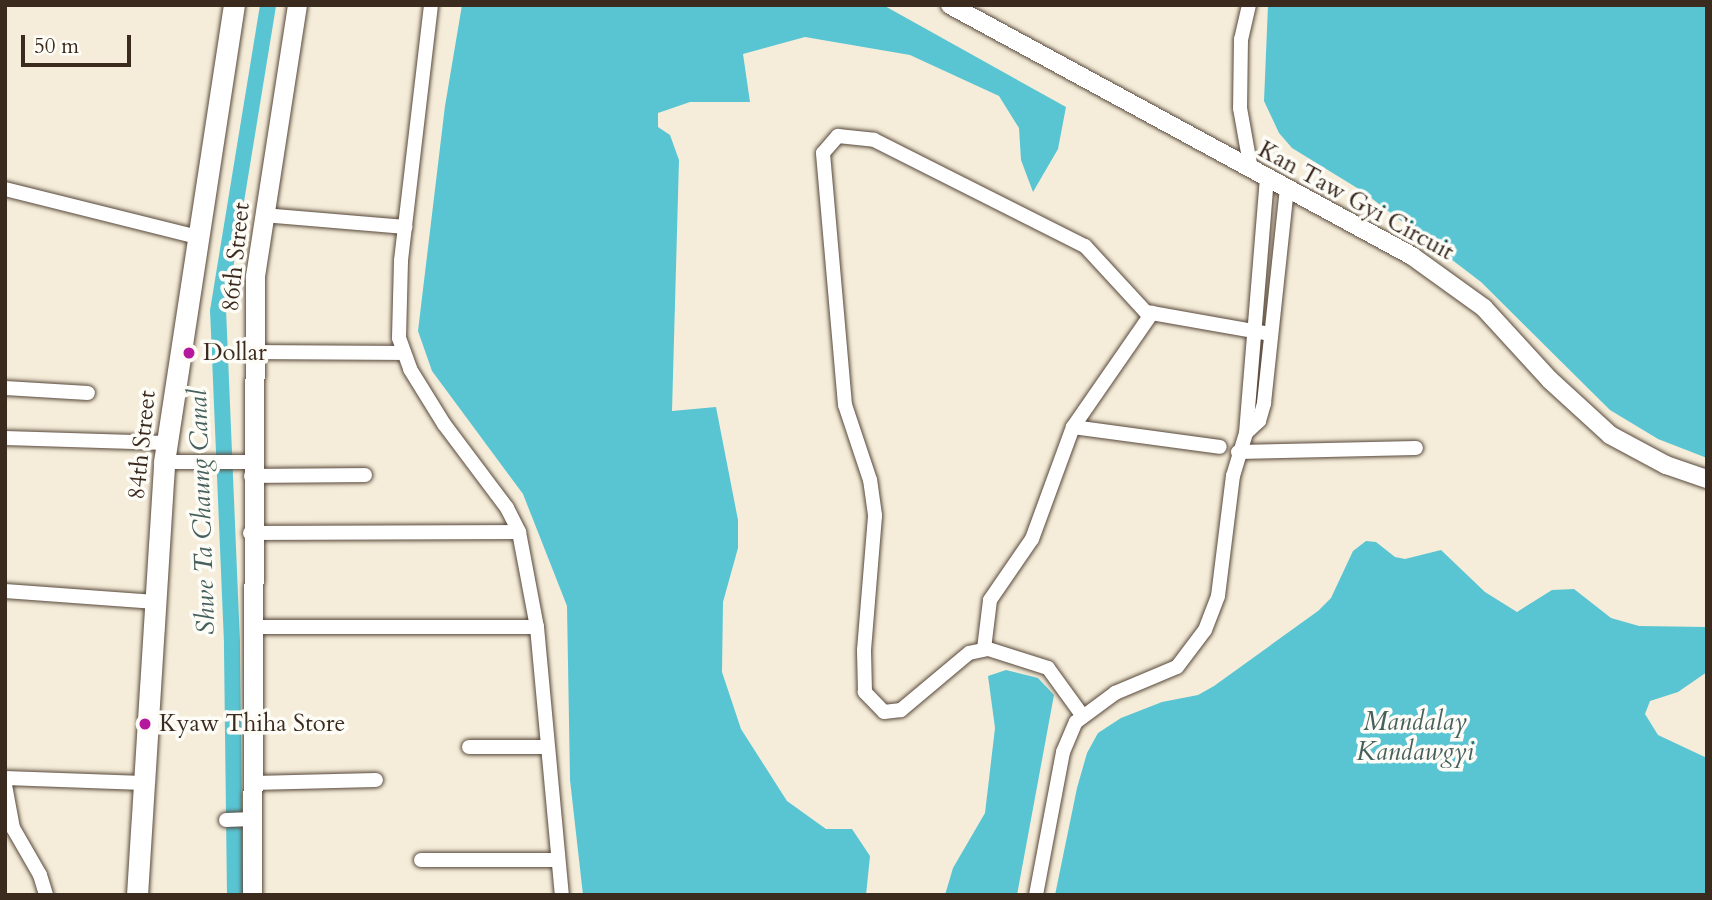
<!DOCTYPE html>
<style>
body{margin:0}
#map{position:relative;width:1712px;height:900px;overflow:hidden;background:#f5edd9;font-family:Cardo,serif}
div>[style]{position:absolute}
.water>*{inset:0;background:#59c5d3}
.canal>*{height:16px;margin:-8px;padding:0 8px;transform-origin:8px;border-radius:8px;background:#59c5d3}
.roads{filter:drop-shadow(0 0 2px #57473a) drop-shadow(0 0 2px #57473a)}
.minor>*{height:14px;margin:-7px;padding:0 7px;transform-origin:7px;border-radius:7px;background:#fff}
.tertiary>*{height:18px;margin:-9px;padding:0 9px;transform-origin:9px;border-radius:9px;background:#fff}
.secondary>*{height:19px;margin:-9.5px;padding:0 9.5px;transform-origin:9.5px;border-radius:9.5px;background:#fff}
.primary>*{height:21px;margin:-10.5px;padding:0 10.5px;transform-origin:10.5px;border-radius:10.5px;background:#fff}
.dots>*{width:19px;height:19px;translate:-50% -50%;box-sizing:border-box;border:4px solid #fdfcf7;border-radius:50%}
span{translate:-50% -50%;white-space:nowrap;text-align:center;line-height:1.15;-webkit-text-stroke:7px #fdfcf7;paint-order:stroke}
.street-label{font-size:24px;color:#3b2a1e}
.poi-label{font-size:24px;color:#3b2a1e}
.left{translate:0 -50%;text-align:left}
.water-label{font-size:26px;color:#46605d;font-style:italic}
.frame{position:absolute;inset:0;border:7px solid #3b2a1e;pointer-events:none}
.scale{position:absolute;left:21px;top:35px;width:110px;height:32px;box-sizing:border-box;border:4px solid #3b2a1e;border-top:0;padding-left:9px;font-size:21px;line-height:24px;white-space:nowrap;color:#3b2a1e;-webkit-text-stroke:5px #fdfcf7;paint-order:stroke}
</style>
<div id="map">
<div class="water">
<div style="clip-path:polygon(462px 5px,883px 5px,1066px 107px,1058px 149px,1033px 192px,1021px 160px,1019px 128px,999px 96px,910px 55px,805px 37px,743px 54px,750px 102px,690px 102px,658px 113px,658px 127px,670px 135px,679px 160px,672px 411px,716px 407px,738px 520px,738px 548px,723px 602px,722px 672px,741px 729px,787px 801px,826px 829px,852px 829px,870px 856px,866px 895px,583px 895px,570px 780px,567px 606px,523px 494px,432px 371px,418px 331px,445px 106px)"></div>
<div style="clip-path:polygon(1268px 5px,1707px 5px,1707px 458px,1658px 439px,1610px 410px,1481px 282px,1362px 191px,1292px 148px,1279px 133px,1264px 101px)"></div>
<div style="clip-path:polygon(1366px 541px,1376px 542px,1395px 557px,1405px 559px,1441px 550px,1485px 592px,1517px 612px,1552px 590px,1574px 589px,1611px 618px,1639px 626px,1707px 627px,1707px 672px,1678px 692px,1650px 701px,1645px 714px,1658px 735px,1707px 758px,1707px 895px,1055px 895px,1077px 788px,1087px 753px,1098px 733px,1121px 718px,1162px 702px,1198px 695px,1214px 686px,1318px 611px,1331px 598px,1353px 551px)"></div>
<div style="clip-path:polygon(1006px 670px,1038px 678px,1054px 695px,1017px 895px,945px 895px,953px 868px,985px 813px,995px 728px,988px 676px)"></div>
</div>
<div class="canal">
<div style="left:235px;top:895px;width:252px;rotate:-90.7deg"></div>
<div style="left:232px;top:643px;width:332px;rotate:-92.4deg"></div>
<div style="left:218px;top:311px;width:310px;rotate:-80.7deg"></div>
</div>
<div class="roads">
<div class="minor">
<div style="left:431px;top:5px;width:258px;rotate:96.7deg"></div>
<div style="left:401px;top:261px;width:77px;rotate:91.5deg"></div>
<div style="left:399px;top:338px;width:33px;rotate:70deg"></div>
<div style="left:410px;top:369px;width:65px;rotate:58.3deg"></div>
<div style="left:444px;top:424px;width:105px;rotate:53.1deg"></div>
<div style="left:507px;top:508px;width:27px;rotate:63deg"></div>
<div style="left:519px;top:532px;width:97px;rotate:79.3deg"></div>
<div style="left:537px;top:627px;width:269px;rotate:84.7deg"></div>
<div style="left:1249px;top:5px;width:35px;rotate:103deg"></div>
<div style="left:1241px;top:39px;width:69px;rotate:90.8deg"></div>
<div style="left:1240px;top:108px;width:63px;rotate:79.9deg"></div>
<div style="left:5px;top:189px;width:198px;rotate:14deg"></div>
<div style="left:263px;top:215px;width:143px;rotate:4.8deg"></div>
<div style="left:253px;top:352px;width:151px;rotate:0.4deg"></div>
<div style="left:5px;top:388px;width:83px;rotate:3.4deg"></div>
<div style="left:1073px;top:427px;width:148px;rotate:7.7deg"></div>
<div style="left:1246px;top:433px;width:18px;rotate:-43deg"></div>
<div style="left:1259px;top:421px;width:19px;rotate:-74deg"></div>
<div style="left:1264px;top:403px;width:216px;rotate:-83.9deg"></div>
<div style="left:5px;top:438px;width:161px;rotate:1.8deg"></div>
<div style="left:1238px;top:452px;width:178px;rotate:-1.3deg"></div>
<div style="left:164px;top:462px;width:87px"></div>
<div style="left:251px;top:476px;width:114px;rotate:-0.5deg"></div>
<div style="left:250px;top:533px;width:269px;rotate:-0.2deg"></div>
<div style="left:5px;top:591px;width:151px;rotate:4.2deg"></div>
<div style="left:253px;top:627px;width:284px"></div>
<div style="left:984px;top:649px;width:49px;rotate:-83deg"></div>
<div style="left:990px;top:600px;width:74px;rotate:-55.5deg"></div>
<div style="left:1032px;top:539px;width:119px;rotate:-69.9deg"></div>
<div style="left:1073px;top:427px;width:139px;rotate:-55.3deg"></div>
<div style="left:1082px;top:715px;width:58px;rotate:-125.9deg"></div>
<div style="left:1048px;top:668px;width:63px;rotate:-162.4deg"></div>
<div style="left:988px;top:649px;width:19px;rotate:168deg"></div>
<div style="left:969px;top:653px;width:89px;rotate:140deg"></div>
<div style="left:901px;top:710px;width:17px;rotate:173deg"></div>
<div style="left:884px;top:712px;width:28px;rotate:-134deg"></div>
<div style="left:865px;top:692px;width:42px;rotate:-91.4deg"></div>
<div style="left:864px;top:650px;width:135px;rotate:-85.3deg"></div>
<div style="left:875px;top:515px;width:35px;rotate:-98deg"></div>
<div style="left:870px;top:480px;width:79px;rotate:-108.4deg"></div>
<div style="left:845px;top:405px;width:253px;rotate:-95deg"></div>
<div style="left:823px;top:153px;width:23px;rotate:-49deg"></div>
<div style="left:838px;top:136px;width:36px;rotate:6deg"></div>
<div style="left:874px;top:140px;width:236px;rotate:26.7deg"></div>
<div style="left:1085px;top:246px;width:90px;rotate:47.3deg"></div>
<div style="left:1146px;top:312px;width:127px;rotate:10deg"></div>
<div style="left:469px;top:747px;width:78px"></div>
<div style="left:5px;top:778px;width:139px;rotate:2.1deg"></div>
<div style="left:253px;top:783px;width:123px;rotate:-1.4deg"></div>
<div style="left:5px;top:785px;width:44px;rotate:79.5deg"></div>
<div style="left:13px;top:828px;width:54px;rotate:60.1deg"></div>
<div style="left:40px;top:875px;width:21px;rotate:73deg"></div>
<div style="left:226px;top:820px;width:27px;rotate:-2deg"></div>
<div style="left:421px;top:860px;width:137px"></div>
<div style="left:1036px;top:895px;width:146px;rotate:-79.3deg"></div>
<div style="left:1063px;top:752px;width:33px;rotate:-67deg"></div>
<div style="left:1076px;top:722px;width:49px;rotate:-36.6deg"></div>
<div style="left:1115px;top:693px;width:67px;rotate:-22.8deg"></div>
<div style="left:1177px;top:667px;width:46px;rotate:-52.9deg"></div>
<div style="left:1205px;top:630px;width:36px;rotate:-69deg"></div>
<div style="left:1218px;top:596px;width:121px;rotate:-82.9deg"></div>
<div style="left:1233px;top:476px;width:45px;rotate:-73.2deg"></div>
<div style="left:1246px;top:433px;width:256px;rotate:-85.3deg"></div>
</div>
<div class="tertiary">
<div style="left:950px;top:5px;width:526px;rotate:28.51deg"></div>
<div style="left:1412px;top:256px;width:89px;rotate:35.8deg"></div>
<div style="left:1484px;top:308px;width:98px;rotate:47.5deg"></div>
<div style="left:1550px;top:380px;width:81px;rotate:42.5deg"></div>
<div style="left:1610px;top:435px;width:64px;rotate:28.2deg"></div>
<div style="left:1666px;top:465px;width:43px;rotate:18.9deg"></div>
</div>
<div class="secondary">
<div style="left:252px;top:895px;width:619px;rotate:-89.72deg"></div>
<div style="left:255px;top:276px;width:274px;rotate:-81.2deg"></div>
</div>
<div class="primary">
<div style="left:137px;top:895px;width:434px;rotate:-86.4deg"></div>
<div style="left:164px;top:462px;width:462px;rotate:-81.3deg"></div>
</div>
</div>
<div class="dots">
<div style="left:189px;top:353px;background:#b5179e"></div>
<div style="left:145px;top:724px;background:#b5179e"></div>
</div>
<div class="street-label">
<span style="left:1356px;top:201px;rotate:29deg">Kan Taw Gyi Circuit</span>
<span style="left:236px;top:257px;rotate:-84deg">86th Street</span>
<span style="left:142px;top:445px;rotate:-84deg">84th Street</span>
</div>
<div class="poi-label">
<span class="left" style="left:203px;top:353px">Dollar</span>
<span class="left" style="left:159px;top:724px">Kyaw Thiha Store</span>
</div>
<div class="water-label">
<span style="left:202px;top:512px;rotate:-92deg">Shwe Ta Chaung Canal</span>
<span style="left:1415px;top:737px">Mandalay<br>Kandawgyi</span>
</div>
<div class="frame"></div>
<div class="scale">50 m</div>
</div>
